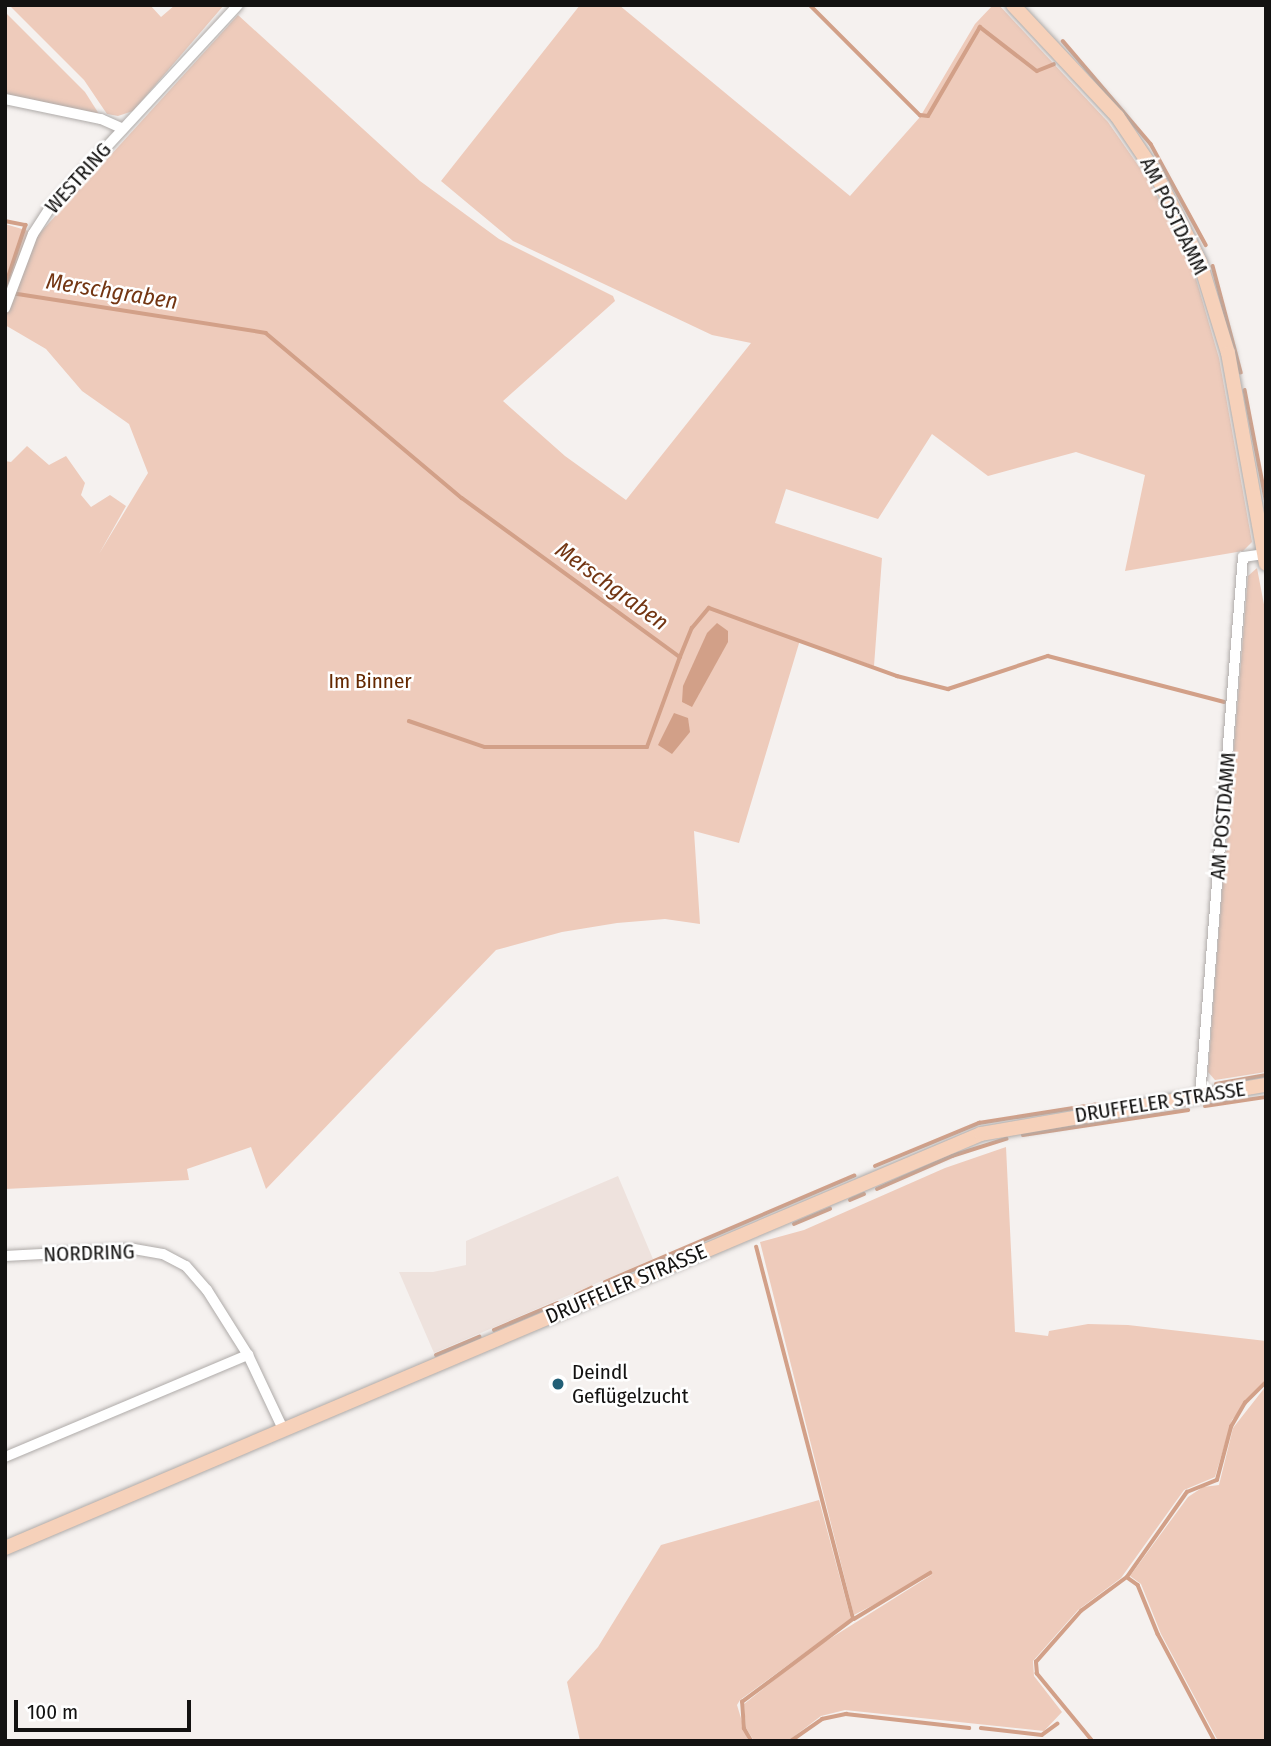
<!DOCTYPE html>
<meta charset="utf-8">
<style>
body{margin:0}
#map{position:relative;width:1271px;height:1746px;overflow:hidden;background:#f5f1ef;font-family:"Fira Sans Condensed",sans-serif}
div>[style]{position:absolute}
.built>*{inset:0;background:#eee2dd}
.green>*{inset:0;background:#eecbbb}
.water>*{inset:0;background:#d2a088}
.stream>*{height:3.5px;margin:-1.75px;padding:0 1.75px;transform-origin:1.75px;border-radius:1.75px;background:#d2a088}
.roads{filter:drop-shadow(0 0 2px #afaba9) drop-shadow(0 0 2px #afaba9)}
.street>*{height:10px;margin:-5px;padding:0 5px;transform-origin:5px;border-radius:5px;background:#fff}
.secondary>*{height:14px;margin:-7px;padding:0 7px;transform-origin:7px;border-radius:7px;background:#f6d1ba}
.dots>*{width:19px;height:19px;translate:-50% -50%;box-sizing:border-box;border:4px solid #fff;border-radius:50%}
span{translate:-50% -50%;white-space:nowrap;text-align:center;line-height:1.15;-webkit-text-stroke:5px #fff;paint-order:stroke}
.street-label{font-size:21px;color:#131211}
.park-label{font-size:21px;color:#642800}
.poi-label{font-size:21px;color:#131211}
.left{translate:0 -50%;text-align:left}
.water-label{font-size:23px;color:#733613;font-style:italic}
.frame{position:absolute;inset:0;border:7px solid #131211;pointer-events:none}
.scale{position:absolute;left:14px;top:1700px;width:177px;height:32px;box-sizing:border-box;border:4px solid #131211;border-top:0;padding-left:9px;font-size:21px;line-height:24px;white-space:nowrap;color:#131211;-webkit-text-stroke:5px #fff;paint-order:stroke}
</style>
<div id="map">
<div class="built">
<div style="clip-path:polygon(618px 1176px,653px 1259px,434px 1353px,399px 1272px,433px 1272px,466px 1265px,466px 1241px)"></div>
</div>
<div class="green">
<div style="clip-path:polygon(9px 5px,150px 5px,161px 17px,175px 5px,224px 5px,133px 111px,118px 116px,107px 114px,84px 80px)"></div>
<div style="clip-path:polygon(580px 5px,619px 5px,850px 196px,920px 117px,975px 24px,993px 5px,999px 5px,1108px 122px,1149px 181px,1192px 265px,1219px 358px,1252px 542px,1243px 551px,1125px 571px,1145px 475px,1076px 452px,988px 476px,932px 434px,878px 519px,786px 489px,775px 523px,882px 558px,874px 666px,800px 640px,739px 843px,694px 831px,700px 924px,665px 919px,617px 923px,562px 932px,496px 950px,266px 1189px,251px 1147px,187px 1169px,189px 1180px,5px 1189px,5px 461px,11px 462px,27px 446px,49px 465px,66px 456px,85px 483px,81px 495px,91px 507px,110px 495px,126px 506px,99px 554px,148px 473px,129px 424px,82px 391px,46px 349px,5px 325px,5px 224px,39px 234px,238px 15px,420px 181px,499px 239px,613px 296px,615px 301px,503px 401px,565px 456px,626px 500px,751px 343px,712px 335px,513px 241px,441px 181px)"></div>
<div style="clip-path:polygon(5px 12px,85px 92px,99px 114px,5px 95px)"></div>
<div style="clip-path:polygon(1257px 568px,1266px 615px,1266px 1072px,1215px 1080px,1208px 1072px,1225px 853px,1230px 846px,1226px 845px,1248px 576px)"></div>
<div style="clip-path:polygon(1006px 1147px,1015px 1332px,1048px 1336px,1049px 1331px,1088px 1324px,1128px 1325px,1266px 1341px,1266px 1379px,1232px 1420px,1215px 1477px,1184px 1490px,1121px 1578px,1078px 1610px,1033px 1661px,1034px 1676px,1062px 1712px,1044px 1731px,845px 1710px,821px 1716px,788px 1741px,754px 1741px,746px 1728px,744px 1704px,815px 1648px,933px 1574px,854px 1615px,760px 1242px,804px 1230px,945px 1168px)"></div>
<div style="clip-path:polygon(1266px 1386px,1266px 1741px,1218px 1741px,1161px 1634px,1141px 1584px,1130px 1576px,1188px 1497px,1203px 1487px,1219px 1485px,1233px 1428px)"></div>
<div style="clip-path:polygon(819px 1500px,851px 1619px,740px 1700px,737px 1705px,748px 1741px,580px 1741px,567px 1682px,598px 1647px,661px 1545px)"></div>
</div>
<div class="water">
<div style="clip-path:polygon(717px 623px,728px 631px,728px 642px,692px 707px,682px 702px,683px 686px,707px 633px)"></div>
<div style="clip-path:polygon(674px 713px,688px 718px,690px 732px,672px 754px,658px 745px)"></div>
</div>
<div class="stream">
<div style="left:810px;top:5px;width:156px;rotate:45deg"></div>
<div style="left:920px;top:115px;width:8px;rotate:7deg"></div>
<div style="left:928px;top:116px;width:103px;rotate:-59.7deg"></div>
<div style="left:980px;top:27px;width:72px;rotate:37.7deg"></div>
<div style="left:1037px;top:71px;width:18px;rotate:-22deg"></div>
<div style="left:1063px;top:41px;width:135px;rotate:49.5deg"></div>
<div style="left:1151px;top:144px;width:115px;rotate:61.4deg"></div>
<div style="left:5px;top:221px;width:21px;rotate:11deg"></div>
<div style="left:26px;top:225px;width:66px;rotate:108.4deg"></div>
<div style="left:1213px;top:266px;width:110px;rotate:75.2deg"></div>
<div style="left:5px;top:292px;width:264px;rotate:8.9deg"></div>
<div style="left:266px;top:333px;width:256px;rotate:40.1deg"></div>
<div style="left:462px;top:498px;width:270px;rotate:36.1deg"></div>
<div style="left:680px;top:657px;width:31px;rotate:-68deg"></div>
<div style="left:692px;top:628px;width:26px;rotate:-50deg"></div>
<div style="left:709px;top:608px;width:200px;rotate:19.9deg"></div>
<div style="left:897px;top:676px;width:53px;rotate:14.3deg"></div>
<div style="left:948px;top:689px;width:105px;rotate:-18.3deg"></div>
<div style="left:1048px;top:656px;width:182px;rotate:14.6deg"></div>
<div style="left:1245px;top:390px;width:111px;rotate:79.1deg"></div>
<div style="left:409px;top:721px;width:80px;rotate:18.9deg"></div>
<div style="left:485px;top:747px;width:162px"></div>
<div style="left:647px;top:747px;width:96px;rotate:-69.9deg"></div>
<div style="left:1216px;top:1084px;width:51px;rotate:-10.2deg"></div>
<div style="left:1205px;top:1106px;width:62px;rotate:-8.4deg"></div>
<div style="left:1023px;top:1135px;width:167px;rotate:-8.6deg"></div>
<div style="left:875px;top:1166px;width:113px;rotate:-22.5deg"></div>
<div style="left:979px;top:1123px;width:121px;rotate:-9deg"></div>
<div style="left:877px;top:1189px;width:82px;rotate:-23.7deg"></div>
<div style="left:952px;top:1156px;width:57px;rotate:-17.5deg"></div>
<div style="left:850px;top:1200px;width:15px;rotate:-23deg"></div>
<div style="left:794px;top:1224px;width:39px;rotate:-23deg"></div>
<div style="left:605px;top:1282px;width:271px;rotate:-23.1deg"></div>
<div style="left:576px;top:1295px;width:17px;rotate:-25deg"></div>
<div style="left:494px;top:1330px;width:69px;rotate:-22.9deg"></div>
<div style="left:436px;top:1355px;width:47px;rotate:-22.7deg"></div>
<div style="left:1128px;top:1578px;width:12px;rotate:35deg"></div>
<div style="left:1138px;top:1585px;width:53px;rotate:67.8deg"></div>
<div style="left:1158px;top:1634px;width:121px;rotate:62deg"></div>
<div style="left:854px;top:1619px;width:89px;rotate:-31.2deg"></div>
<div style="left:981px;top:1728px;width:61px;rotate:6.5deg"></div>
<div style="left:1042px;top:1735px;width:19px;rotate:-36deg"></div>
<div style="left:751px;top:1741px;width:14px;rotate:-120deg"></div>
<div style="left:744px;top:1729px;width:27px;rotate:-94deg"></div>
<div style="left:742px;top:1702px;width:139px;rotate:-36.8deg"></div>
<div style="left:853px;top:1619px;width:384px;rotate:-104.6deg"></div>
<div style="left:791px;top:1741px;width:38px;rotate:-35deg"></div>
<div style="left:822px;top:1719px;width:25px;rotate:-12deg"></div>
<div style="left:846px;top:1714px;width:124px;rotate:6.5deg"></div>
<div style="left:1092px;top:1741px;width:87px;rotate:-129.4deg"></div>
<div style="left:1037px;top:1674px;width:12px;rotate:-95deg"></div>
<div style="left:1036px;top:1662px;width:68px;rotate:-48.6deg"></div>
<div style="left:1081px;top:1611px;width:57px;rotate:-36.5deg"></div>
<div style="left:1127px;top:1577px;width:104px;rotate:-54.8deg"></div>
<div style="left:1187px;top:1492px;width:32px;rotate:-22deg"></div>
<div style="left:1217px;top:1480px;width:55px;rotate:-75.2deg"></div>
<div style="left:1231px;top:1427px;width:28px;rotate:-60deg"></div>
<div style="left:1245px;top:1403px;width:30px;rotate:-45deg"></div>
</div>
<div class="roads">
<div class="street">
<div style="left:5px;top:99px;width:98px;rotate:11.8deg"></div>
<div style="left:101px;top:119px;width:24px;rotate:24deg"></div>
<div style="left:5px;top:308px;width:79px;rotate:-69.3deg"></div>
<div style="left:33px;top:234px;width:30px;rotate:-57deg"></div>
<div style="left:49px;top:209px;width:278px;rotate:-47.2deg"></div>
<div style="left:1200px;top:1096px;width:541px;rotate:-85.44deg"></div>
<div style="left:1243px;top:557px;width:21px;rotate:-8deg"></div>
<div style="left:5px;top:1256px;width:129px;rotate:-3.1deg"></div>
<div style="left:134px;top:1249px;width:29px;rotate:10deg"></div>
<div style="left:163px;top:1254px;width:26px;rotate:28deg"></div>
<div style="left:186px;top:1266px;width:32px;rotate:49deg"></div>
<div style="left:207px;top:1290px;width:77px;rotate:57.8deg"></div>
<div style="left:248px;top:1355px;width:82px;rotate:64.7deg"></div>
<div style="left:5px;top:1457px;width:264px;rotate:-22.8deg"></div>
</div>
<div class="secondary">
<div style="left:1013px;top:5px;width:152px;rotate:46.9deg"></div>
<div style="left:1117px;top:116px;width:70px;rotate:56.1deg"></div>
<div style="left:1156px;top:174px;width:98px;rotate:63.4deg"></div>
<div style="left:1200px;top:262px;width:95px;rotate:72.9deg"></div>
<div style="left:1228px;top:353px;width:214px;rotate:79.8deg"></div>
<div style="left:5px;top:1548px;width:1060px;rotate:-22.99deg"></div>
<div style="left:981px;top:1134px;width:289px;rotate:-9.8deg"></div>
</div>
</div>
<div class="dots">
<div style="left:558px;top:1384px;background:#225f76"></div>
</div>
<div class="street-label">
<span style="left:78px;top:178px;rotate:-48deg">WESTRING</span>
<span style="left:1174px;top:216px;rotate:64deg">AM POSTDAMM</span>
<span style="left:1223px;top:816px;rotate:-85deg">AM POSTDAMM</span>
<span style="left:1160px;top:1102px;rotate:-9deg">DRUFFELER STRASSE</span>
<span style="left:89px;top:1253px;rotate:-2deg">NORDRING</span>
<span style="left:626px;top:1284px;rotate:-23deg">DRUFFELER STRASSE</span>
</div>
<div class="park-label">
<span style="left:370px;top:681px">Im Binner</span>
</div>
<div class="poi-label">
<span class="left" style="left:572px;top:1384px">Deindl<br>Geflügelzucht</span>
</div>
<div class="water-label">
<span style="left:112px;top:291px;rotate:9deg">Merschgraben</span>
<span style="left:612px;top:586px;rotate:36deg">Merschgraben</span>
</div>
<div class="frame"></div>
<div class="scale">100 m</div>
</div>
